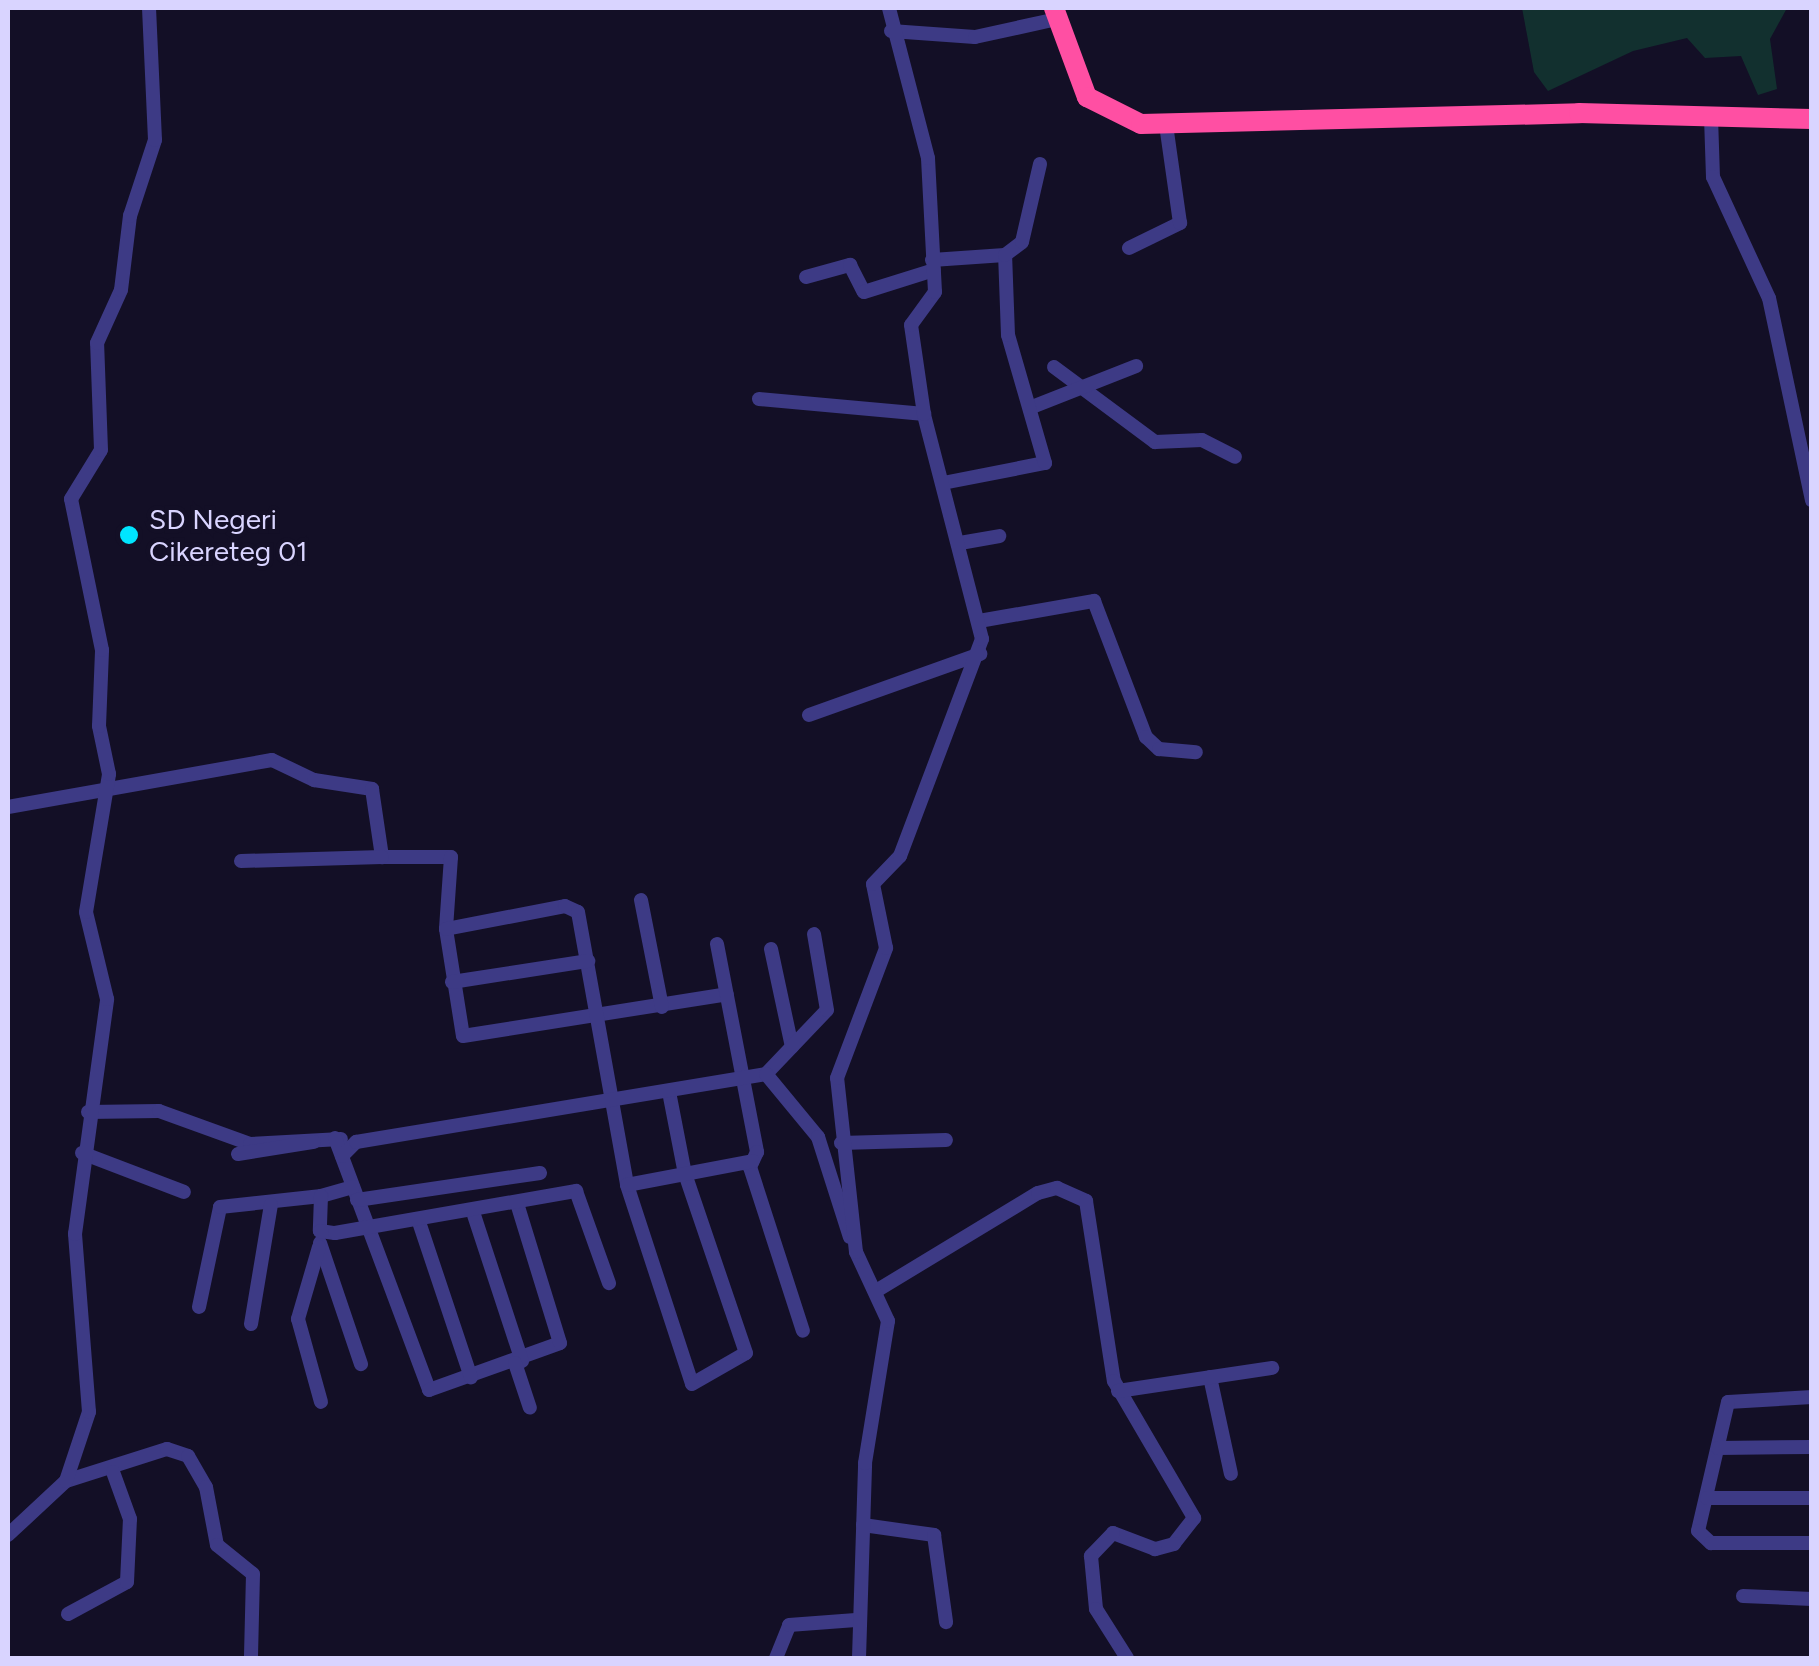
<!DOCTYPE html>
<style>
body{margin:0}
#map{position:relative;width:1819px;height:1666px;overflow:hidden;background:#130f26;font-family:Figtree,sans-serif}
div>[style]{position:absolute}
.green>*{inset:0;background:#12302f}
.minor>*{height:14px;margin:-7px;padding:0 7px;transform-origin:7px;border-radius:7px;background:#3d3a85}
.highway>*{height:20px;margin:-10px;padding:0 10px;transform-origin:10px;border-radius:10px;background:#ff4fa3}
.dots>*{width:28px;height:28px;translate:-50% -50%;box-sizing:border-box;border:5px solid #130f26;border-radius:50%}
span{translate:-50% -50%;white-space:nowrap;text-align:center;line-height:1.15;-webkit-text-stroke:9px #130f26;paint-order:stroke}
.poi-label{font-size:28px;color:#d9d4ff}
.left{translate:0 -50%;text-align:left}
.frame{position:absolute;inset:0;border:10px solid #d9d4ff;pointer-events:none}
</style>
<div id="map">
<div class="green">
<div style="clip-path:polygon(1522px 8px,1787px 8px,1770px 39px,1777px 89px,1758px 95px,1741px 56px,1705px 58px,1687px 38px,1633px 51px,1548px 91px,1534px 72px)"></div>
</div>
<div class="minor">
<div style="left:891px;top:31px;width:84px;rotate:4.1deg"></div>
<div style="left:975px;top:37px;width:84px;rotate:-12.4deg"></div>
<div style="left:1711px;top:117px;width:60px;rotate:88.1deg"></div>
<div style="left:1713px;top:177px;width:133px;rotate:65.2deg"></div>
<div style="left:1769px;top:298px;width:207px;rotate:78deg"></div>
<div style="left:1129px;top:248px;width:57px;rotate:-26.1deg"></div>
<div style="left:1180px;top:223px;width:99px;rotate:-98.1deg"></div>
<div style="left:932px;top:260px;width:73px;rotate:-3.9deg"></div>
<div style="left:806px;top:277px;width:46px;rotate:-15.3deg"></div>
<div style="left:850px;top:265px;width:30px;rotate:63deg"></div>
<div style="left:864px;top:292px;width:73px;rotate:-17.4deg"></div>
<div style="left:1054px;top:367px;width:126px;rotate:36.6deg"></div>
<div style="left:1155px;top:442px;width:47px;rotate:-2.4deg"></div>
<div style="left:1202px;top:440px;width:37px;rotate:27deg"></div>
<div style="left:759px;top:399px;width:166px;rotate:5.2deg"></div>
<div style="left:1032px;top:407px;width:112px;rotate:-21.5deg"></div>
<div style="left:943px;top:483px;width:104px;rotate:-11.1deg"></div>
<div style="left:1045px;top:463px;width:133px;rotate:-106.1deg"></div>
<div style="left:1008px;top:335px;width:80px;rotate:-92.1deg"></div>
<div style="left:1005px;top:255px;width:21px;rotate:-37deg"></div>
<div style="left:1022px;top:242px;width:80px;rotate:-77deg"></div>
<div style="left:960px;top:543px;width:40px;rotate:-10deg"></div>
<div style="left:979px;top:621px;width:117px;rotate:-9.9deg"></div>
<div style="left:1094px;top:601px;width:146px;rotate:69.1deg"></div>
<div style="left:1146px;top:737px;width:18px;rotate:43deg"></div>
<div style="left:1159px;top:749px;width:37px;rotate:5deg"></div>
<div style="left:809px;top:715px;width:182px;rotate:-19.6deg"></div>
<div style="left:8px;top:807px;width:268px;rotate:-10.1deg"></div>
<div style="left:272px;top:760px;width:47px;rotate:25.5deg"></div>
<div style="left:314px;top:780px;width:59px;rotate:8.8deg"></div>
<div style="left:372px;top:789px;width:69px;rotate:81.6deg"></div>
<div style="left:382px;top:857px;width:69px"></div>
<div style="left:451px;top:857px;width:72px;rotate:94deg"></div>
<div style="left:446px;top:929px;width:108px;rotate:81deg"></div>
<div style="left:463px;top:1036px;width:267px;rotate:-9deg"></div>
<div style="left:241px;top:861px;width:141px;rotate:-1.6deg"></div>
<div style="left:641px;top:900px;width:109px;rotate:78.9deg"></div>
<div style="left:446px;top:929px;width:121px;rotate:-10.9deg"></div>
<div style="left:565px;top:906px;width:14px;rotate:25deg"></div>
<div style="left:578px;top:912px;width:277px;rotate:79.8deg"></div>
<div style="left:627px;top:1185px;width:209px;rotate:71.9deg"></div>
<div style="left:692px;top:1384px;width:62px;rotate:-29.9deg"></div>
<div style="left:746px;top:1353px;width:189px;rotate:-108.8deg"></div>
<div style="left:685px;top:1174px;width:84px;rotate:-101deg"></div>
<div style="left:717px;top:944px;width:212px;rotate:79.1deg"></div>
<div style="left:757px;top:1152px;width:17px;rotate:115deg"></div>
<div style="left:750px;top:1167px;width:172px;rotate:72.1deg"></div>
<div style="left:771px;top:949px;width:100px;rotate:77.9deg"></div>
<div style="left:452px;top:982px;width:138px;rotate:-8.8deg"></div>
<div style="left:766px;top:1074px;width:88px;rotate:-46.4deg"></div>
<div style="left:827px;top:1010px;width:77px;rotate:-99.7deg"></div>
<div style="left:88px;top:1112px;width:71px;rotate:-0.8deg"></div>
<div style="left:159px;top:1111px;width:97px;rotate:19.9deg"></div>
<div style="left:250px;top:1144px;width:91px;rotate:-3.1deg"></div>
<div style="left:335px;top:1138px;width:269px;rotate:69.5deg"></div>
<div style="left:429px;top:1390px;width:139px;rotate:-19.7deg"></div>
<div style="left:560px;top:1343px;width:146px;rotate:-107.1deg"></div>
<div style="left:841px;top:1143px;width:105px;rotate:-1.6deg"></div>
<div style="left:82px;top:1153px;width:109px;rotate:20.9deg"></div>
<div style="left:238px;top:1154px;width:77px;rotate:-9deg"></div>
<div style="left:342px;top:1156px;width:20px;rotate:-45deg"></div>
<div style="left:356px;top:1142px;width:416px;rotate:-9.4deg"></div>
<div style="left:766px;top:1074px;width:82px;rotate:50.5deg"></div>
<div style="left:818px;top:1137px;width:105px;rotate:72.3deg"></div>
<div style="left:627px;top:1185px;width:128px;rotate:-10.8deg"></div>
<div style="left:321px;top:1196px;width:33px;rotate:-16deg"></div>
<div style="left:357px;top:1200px;width:185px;rotate:-8.4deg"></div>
<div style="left:473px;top:1212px;width:157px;rotate:71.8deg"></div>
<div style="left:418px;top:1219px;width:167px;rotate:71.5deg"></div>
<div style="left:320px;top:1243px;width:128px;rotate:71.3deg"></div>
<div style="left:319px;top:1247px;width:75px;rotate:106.3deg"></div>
<div style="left:298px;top:1319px;width:86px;rotate:74.5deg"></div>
<div style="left:876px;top:1291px;width:189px;rotate:-31.2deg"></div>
<div style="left:1038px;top:1193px;width:20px;rotate:-15deg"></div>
<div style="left:1057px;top:1188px;width:32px;rotate:24deg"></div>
<div style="left:1086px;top:1201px;width:182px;rotate:81.2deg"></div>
<div style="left:1114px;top:1381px;width:159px;rotate:59.7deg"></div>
<div style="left:1194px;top:1518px;width:33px;rotate:128deg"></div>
<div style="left:1174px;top:1544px;width:20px;rotate:165deg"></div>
<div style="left:1155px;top:1549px;width:45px;rotate:-159.1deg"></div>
<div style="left:1113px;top:1533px;width:32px;rotate:134deg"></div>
<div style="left:1091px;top:1556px;width:53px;rotate:84.6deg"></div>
<div style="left:1096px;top:1609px;width:58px;rotate:57.7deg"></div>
<div style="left:199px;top:1307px;width:102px;rotate:-78.1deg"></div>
<div style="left:220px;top:1207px;width:102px;rotate:-6.2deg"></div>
<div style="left:321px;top:1196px;width:35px;rotate:92deg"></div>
<div style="left:320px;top:1231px;width:15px;rotate:8deg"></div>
<div style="left:335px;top:1233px;width:245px;rotate:-9.9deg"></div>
<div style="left:576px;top:1191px;width:98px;rotate:70.3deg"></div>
<div style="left:251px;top:1324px;width:121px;rotate:-80.5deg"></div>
<div style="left:515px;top:1363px;width:47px;rotate:71.6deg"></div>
<div style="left:1210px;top:1377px;width:99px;rotate:77.8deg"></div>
<div style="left:1118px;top:1391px;width:156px;rotate:-8.5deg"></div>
<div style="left:1812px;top:1397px;width:84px;rotate:176.6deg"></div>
<div style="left:1728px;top:1402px;width:132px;rotate:103.1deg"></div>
<div style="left:1698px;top:1531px;width:18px;rotate:43deg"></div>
<div style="left:1711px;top:1543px;width:101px"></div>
<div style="left:1718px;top:1448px;width:94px;rotate:-0.6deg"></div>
<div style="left:66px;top:1481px;width:106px;rotate:-17.6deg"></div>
<div style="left:167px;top:1449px;width:22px;rotate:18deg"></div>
<div style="left:188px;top:1456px;width:36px;rotate:60deg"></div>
<div style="left:206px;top:1487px;width:59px;rotate:79.3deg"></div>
<div style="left:217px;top:1545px;width:46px;rotate:38.9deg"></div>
<div style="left:253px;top:1574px;width:84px;rotate:91.4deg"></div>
<div style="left:1707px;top:1498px;width:105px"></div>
<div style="left:863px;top:1525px;width:72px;rotate:8deg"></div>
<div style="left:934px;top:1535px;width:88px;rotate:82.1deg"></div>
<div style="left:8px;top:1535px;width:79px;rotate:-43deg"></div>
<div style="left:66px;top:1481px;width:73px;rotate:-71.6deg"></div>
<div style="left:89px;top:1412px;width:179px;rotate:-94.5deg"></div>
<div style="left:75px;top:1234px;width:237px;rotate:-82.2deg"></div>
<div style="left:107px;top:999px;width:89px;rotate:-103.6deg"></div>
<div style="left:86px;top:912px;width:140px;rotate:-80.5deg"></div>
<div style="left:109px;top:774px;width:49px;rotate:-101.8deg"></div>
<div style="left:99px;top:726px;width:76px;rotate:-87.7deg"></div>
<div style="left:102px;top:650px;width:154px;rotate:-101.6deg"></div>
<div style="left:71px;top:499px;width:57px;rotate:-58.5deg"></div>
<div style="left:101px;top:450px;width:107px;rotate:-92.1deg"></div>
<div style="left:97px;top:343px;width:58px;rotate:-65.6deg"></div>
<div style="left:121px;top:290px;width:75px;rotate:-83.1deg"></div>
<div style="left:130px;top:216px;width:80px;rotate:-71.8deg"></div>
<div style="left:155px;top:140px;width:132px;rotate:-92.6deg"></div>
<div style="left:1743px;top:1596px;width:69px;rotate:2.5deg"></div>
<div style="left:68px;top:1614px;width:67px;rotate:-28.5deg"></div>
<div style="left:127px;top:1582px;width:63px;rotate:-87.3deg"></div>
<div style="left:130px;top:1519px;width:50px;rotate:-109.9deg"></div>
<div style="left:776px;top:1658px;width:35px;rotate:-68deg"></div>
<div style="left:789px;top:1625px;width:67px;rotate:-4.3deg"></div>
<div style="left:859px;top:1658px;width:195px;rotate:-88.2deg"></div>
<div style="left:865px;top:1463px;width:144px;rotate:-80.8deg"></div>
<div style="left:888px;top:1321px;width:76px;rotate:-114.9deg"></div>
<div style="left:856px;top:1252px;width:175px;rotate:-96.2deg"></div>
<div style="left:837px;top:1078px;width:139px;rotate:-69.3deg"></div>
<div style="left:886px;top:948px;width:65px;rotate:-101.5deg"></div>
<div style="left:873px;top:884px;width:39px;rotate:-46deg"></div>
<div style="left:900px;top:856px;width:232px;rotate:-69.3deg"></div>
<div style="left:982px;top:639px;width:232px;rotate:-104.5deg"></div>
<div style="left:924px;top:414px;width:90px;rotate:-98.3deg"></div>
<div style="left:911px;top:325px;width:41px;rotate:-54deg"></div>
<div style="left:935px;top:292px;width:134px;rotate:-93deg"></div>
<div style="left:928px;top:158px;width:155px;rotate:-104.6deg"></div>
</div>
<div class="highway">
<div style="left:1054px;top:8px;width:95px;rotate:69.7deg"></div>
<div style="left:1087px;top:97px;width:60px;rotate:26.6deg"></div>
<div style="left:1141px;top:124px;width:438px;rotate:-1.4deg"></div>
<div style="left:1579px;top:113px;width:233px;rotate:1.5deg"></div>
</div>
<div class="dots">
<div style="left:129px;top:535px;background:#00e5ff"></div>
</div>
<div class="poi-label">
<span class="left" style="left:149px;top:535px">SD Negeri<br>Cikereteg 01</span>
</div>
<div class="frame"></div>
</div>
